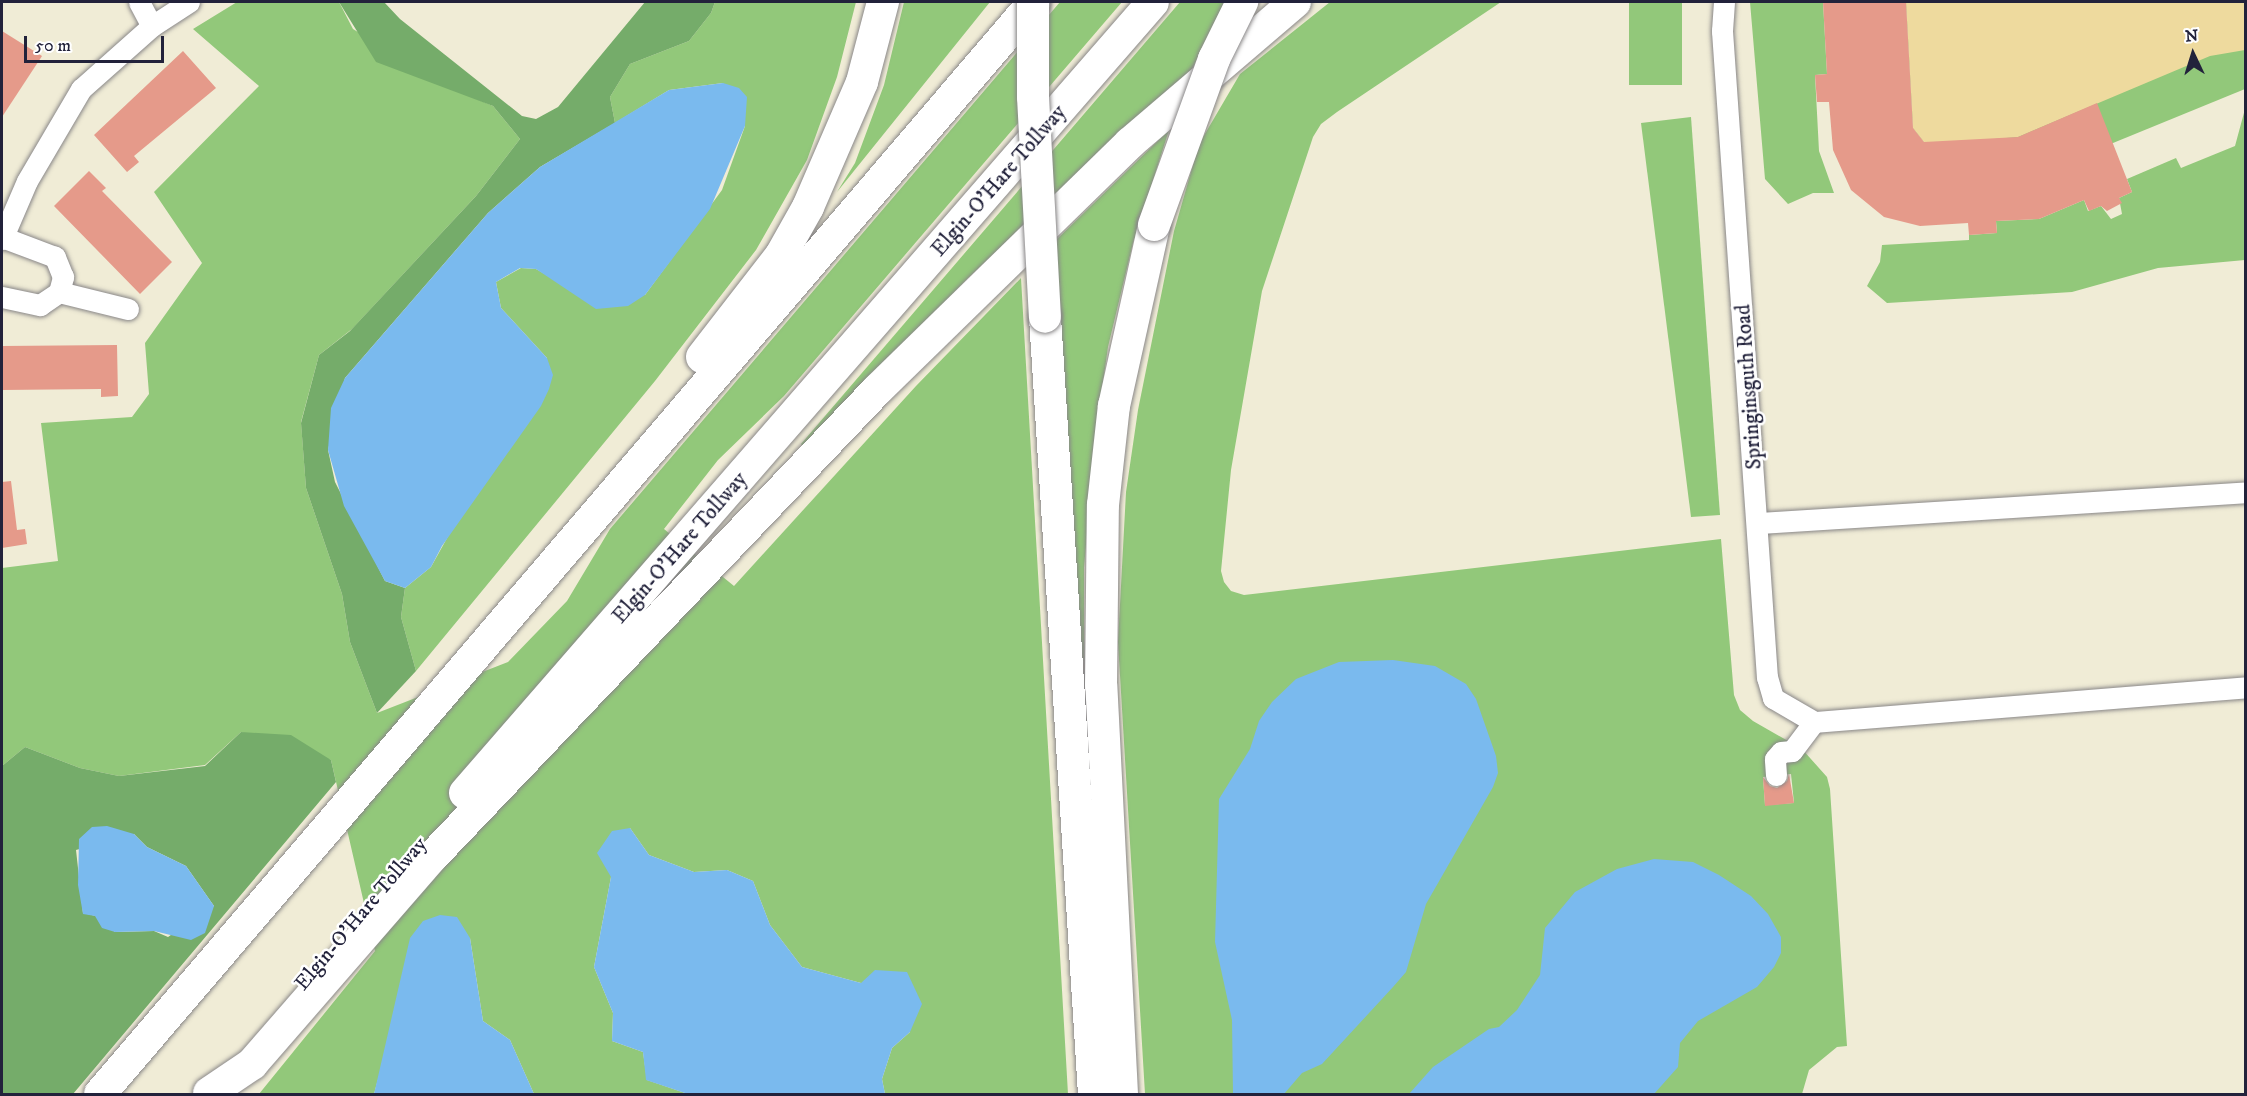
<!DOCTYPE html>
<style>
body{margin:0}
#map{position:relative;width:2247px;height:1096px;overflow:hidden;background:#f0ecd6;font-family:"IM FELL DW Pica",serif}
div>[style]{position:absolute}
.green>*{inset:0;background:#92c87a;transform-origin:0 0}
.forest>*{inset:0;background:#75ac6a}
.sand>*{inset:0;background:#eeda9e}
.water>*{inset:0;background:#7abaee}
.building>*{inset:0;background:#e59a8a}
.roads{filter:drop-shadow(0 0 2px #898788) drop-shadow(0 0 2px #898788)}
.minor>*{height:21px;margin:-10.5px;padding:0 10.5px;transform-origin:10.5px;border-radius:10.5px;background:#fff}
.highway>*{height:32px;margin:-16px;padding:0 16px;transform-origin:16px;border-radius:16px;background:#fff}
.bridges{filter:drop-shadow(0 0 2px #898788) drop-shadow(0 0 2px #898788)}
.highway-bridge>*{height:32px;margin:-16px;padding:0 16px;transform-origin:16px;border-radius:16px;background:#fff}
span{translate:-50% -50%;white-space:nowrap;text-align:center;line-height:1.15;-webkit-text-stroke:5px #fff;paint-order:stroke}
.street-label{font-size:21px;color:#22223b}
.frame{position:absolute;inset:0;border:3px solid #22223b;pointer-events:none}
.north{position:absolute;left:2163px;top:24px;width:60px;height:60px;-webkit-text-stroke:4px #fff;paint-order:stroke;rotate:356deg;font-size:16px;font-weight:700;line-height:24px;text-align:center;color:#22223b}
.north::after{content:'';display:block;margin:auto;width:21px;height:27px;background:#22223b;clip-path:polygon(50% 0,100% 100%,50% 72%,0 100%)}
.scale{position:absolute;left:24px;top:36px;width:140px;height:27px;box-sizing:border-box;border:3px solid #22223b;border-top:0;padding-left:8px;font-size:18px;line-height:21px;white-space:nowrap;color:#22223b;-webkit-text-stroke:4px #fff;paint-order:stroke}
</style>
<div id="map">
<div class="green">
<div style="clip-path:polygon(237px 2px,339px 2px,353px 29px,444px 85px,493px 106px,520px 139px,476px 196px,352px 329px,319px 355px,301px 422px,306px 488px,342px 594px,350px 642px,377px 713px,508px 662px,567px 601px,610px 529px,1060px 2px,1122px 2px,784px 396px,718px 460px,664px 529px,734px 586px,916px 386px,1021px 278px,1068px 1094px,885px 1094px,882px 1079px,892px 1048px,910px 1032px,861px 983px,802px 967px,770px 925px,753px 881px,727px 870px,694px 872px,649px 855px,630px 828px,611px 877px,594px 967px,613px 1013px,612px 1041px,643px 1052px,647px 1080px,688px 1094px,534px 1094px,510px 1040px,483px 1021px,470px 938px,396px 1014px,374px 1094px,259px 1094px,375px 951px,331px 760px,241px 732px,205px 765px,119px 776px,80px 768px,25px 747px,2px 766px,2px 568px,58px 561px,41px 423px,132px 417px,149px 394px,145px 343px,202px 263px,154px 192px,259px 86px,193px 29px)"></div>
<div style="clip-path:polygon(715px 2px,856px 2px,837px 77px,807px 160px,756px 250px,655px 381px,416px 671px,401px 617px,405px 588px,431px 567px,547px 358px,501px 308px,496px 282px,521px 268px,536px 269px,550px 277px,645px 295px,722px 190px,745px 126px,723px 83px,669px 90px,615px 123px,610px 97px,630px 64px,689px 41px,711px 13px)"></div>
<div style="clip-path:polygon(904px 2px,990px 2px,837px 192px,855px 163px,884px 85px)"></div>
<div style="clip-path:polygon(1180px 2px,1226px 2px,1192px 69px,968px 278px,804px 448px,801px 444px)"></div>
<div style="clip-path:polygon(evenodd,1330px 2px,1501px 2px,1337px 112px,1321px 124px,1313px 137px,1262px 291px,1231px 470px,1221px 571px,1224px 582px,1231px 591px,1244px 595px,1721px 539px,1734px 695px,1740px 710px,1753px 721px,1802px 749px,1827px 777px,1830px 789px,1847px 1046px,1837px 1047px,1809px 1070px,1802px 1094px,1145px 1094px,1118px 642px,1126px 492px,1138px 410px,1174px 231px,1199px 144px,1240px 74px,1330px 2px,1791px 774px,1794px 803px,1765px 805px,1763px 777px,1791px 774px)"></div>
<div style="left:1629px;top:2px;width:53px;height:83px"></div>
<div style="clip-path:polygon(1750px 2px,1823px 2px,1827px 74px,1815px 75px,1819px 151px,1834px 193px,1813px 193px,1788px 204px,1765px 179px)"></div>
<div style="clip-path:polygon(1906px 2px,2245px 2px,2245px 89px,2113px 143px,1924px 142px,1913px 128px)"></div>
<div style="clip-path:polygon(2245px 109px,2245px 260px,2158px 268px,2072px 292px,1887px 303px,1867px 286px,1880px 262px,1882px 245px,1969px 240px,1969px 235px,1997px 233px,1996px 221px,2039px 219px,2084px 200px,2088px 211px,2101px 206px,2111px 219px,2122px 214px,2119px 198px,2132px 192px,2127px 179px,2176px 158px,2181px 168px,2235px 146px)"></div>
<div style="clip-path:polygon(1691px 117px,1720px 515px,1691px 517px,1641px 123px)"></div>
<div style="clip-path:polygon(1169px 130px,1133px 243px,1108px 347px,1095px 439px,1084px 568px,1084px 661px,1076px 661px,1056px 240px)"></div>
</div>
<div class="forest">
<div style="clip-path:polygon(339px 2px,384px 2px,400px 19px,522px 116px,536px 119px,558px 107px,645px 2px,715px 2px,711px 13px,689px 41px,630px 64px,610px 97px,615px 123px,540px 167px,488px 213px,345px 378px,328px 450px,335px 482px,385px 581px,405px 588px,401px 617px,416px 671px,377px 713px,350px 642px,342px 594px,306px 488px,301px 423px,319px 355px,350px 331px,476px 196px,520px 139px,493px 106px,376px 62px)"></div>
<div style="clip-path:polygon(evenodd,241px 732px,291px 735px,331px 760px,336px 782px,73px 1094px,2px 1094px,2px 766px,25px 747px,80px 768px,119px 776px,205px 766px,241px 732px,134px 834px,147px 847px,186px 866px,214px 906px,168px 937px,154px 931px,115px 932px,96px 916px,83px 913px,76px 850px,134px 834px)"></div>
</div>
<div class="sand">
<div style="clip-path:polygon(1906px 2px,2245px 2px,2245px 50px,2210px 56px,2018px 137px,1934px 144px,1924px 142px,1913px 128px)"></div>
</div>
<div class="water">
<div style="clip-path:polygon(723px 83px,739px 88px,747px 97px,745px 126px,710px 209px,645px 295px,628px 306px,596px 309px,536px 269px,520px 268px,496px 282px,501px 308px,547px 358px,553px 375px,549px 389px,541px 406px,442px 546px,431px 567px,405px 588px,385px 581px,344px 506px,328px 450px,331px 408px,345px 378px,488px 213px,540px 167px,669px 90px)"></div>
<div style="clip-path:polygon(1393px 660px,1435px 666px,1466px 684px,1476px 699px,1496px 756px,1498px 773px,1493px 787px,1426px 904px,1406px 972px,1393px 987px,1322px 1064px,1302px 1073px,1284px 1094px,1233px 1094px,1232px 1020px,1215px 942px,1219px 799px,1250px 749px,1259px 721px,1272px 702px,1296px 679px,1339px 662px)"></div>
<div style="clip-path:polygon(107px 826px,134px 834px,147px 847px,186px 866px,214px 906px,205px 933px,191px 940px,154px 931px,115px 932px,102px 928px,95px 916px,83px 914px,78px 885px,79px 839px,92px 827px)"></div>
<div style="clip-path:polygon(630px 828px,649px 855px,694px 872px,727px 870px,753px 881px,770px 925px,802px 967px,861px 983px,875px 970px,907px 972px,922px 1004px,910px 1032px,892px 1048px,882px 1079px,885px 1094px,688px 1094px,646px 1080px,643px 1052px,612px 1041px,613px 1013px,594px 967px,611px 877px,597px 853px,612px 831px)"></div>
<div style="clip-path:polygon(1654px 859px,1693px 862px,1719px 875px,1751px 896px,1768px 914px,1781px 937px,1781px 953px,1774px 967px,1757px 987px,1698px 1021px,1680px 1043px,1678px 1067px,1654px 1094px,1409px 1094px,1433px 1067px,1489px 1029px,1499px 1027px,1517px 1010px,1540px 975px,1545px 928px,1575px 892px,1617px 869px)"></div>
<div style="clip-path:polygon(440px 915px,457px 917px,470px 938px,483px 1021px,510px 1040px,534px 1094px,374px 1094px,410px 938px,423px 921px)"></div>
</div>
<div class="building">
<div style="clip-path:polygon(1823px 2px,1906px 2px,1913px 128px,1924px 142px,2018px 137px,2097px 103px,2132px 192px,2119px 198px,2122px 203px,2107px 211px,2101px 206px,2089px 211px,2084px 200px,2039px 219px,1996px 221px,1997px 233px,1969px 235px,1968px 223px,1920px 226px,1884px 217px,1851px 190px,1833px 150px,1829px 102px,1817px 102px,1815px 75px,1827px 74px)"></div>
<div style="clip-path:polygon(2px 31px,42px 56px,2px 117px)"></div>
<div style="clip-path:polygon(183px 51px,216px 88px,134px 156px,139px 162px,127px 172px,94px 135px)"></div>
<div style="clip-path:polygon(89px 171px,106px 188px,102px 191px,172px 262px,140px 294px,54px 206px)"></div>
<div style="clip-path:polygon(117px 345px,118px 396px,101px 397px,101px 389px,2px 390px,2px 346px)"></div>
<div style="clip-path:polygon(11px 481px,17px 530px,25px 529px,27px 544px,2px 548px,2px 482px)"></div>
<div style="clip-path:polygon(1789px 774px,1794px 803px,1765px 806px,1763px 777px,1770px 786px,1777px 788px,1787px 781px)"></div>
</div>
<div class="roads">
<div class="minor">
<div style="left:139px;top:2px;width:27px;rotate:62deg"></div>
<div style="left:1724px;top:2px;width:29px;rotate:94deg"></div>
<div style="left:1722px;top:31px;width:648px;rotate:86.02deg"></div>
<div style="left:1767px;top:677px;width:22px;rotate:74deg"></div>
<div style="left:1773px;top:698px;width:44px;rotate:30.1deg"></div>
<div style="left:2px;top:239px;width:63px;rotate:-66.7deg"></div>
<div style="left:27px;top:181px;width:107px;rotate:-59.6deg"></div>
<div style="left:81px;top:89px;width:95px;rotate:-41.6deg"></div>
<div style="left:152px;top:26px;width:44px;rotate:-33deg"></div>
<div style="left:59px;top:292px;width:71px;rotate:13.8deg"></div>
<div style="left:2px;top:297px;width:39px;rotate:12deg"></div>
<div style="left:40px;top:305px;width:23px;rotate:-34deg"></div>
<div style="left:59px;top:292px;width:16px;rotate:-75deg"></div>
<div style="left:63px;top:277px;width:22px;rotate:-112deg"></div>
<div style="left:55px;top:257px;width:57px;rotate:-159.3deg"></div>
<div style="left:1758px;top:523px;width:489px;rotate:-3.6deg"></div>
<div style="left:1776px;top:775px;width:16px;rotate:-94deg"></div>
<div style="left:1775px;top:759px;width:9px;rotate:-49deg"></div>
<div style="left:1781px;top:752px;width:11px;rotate:-5deg"></div>
<div style="left:1792px;top:751px;width:36px;rotate:-53deg"></div>
<div style="left:1814px;top:722px;width:433px;rotate:-4.6deg"></div>
</div>
<div class="highway">
<div style="left:1045px;top:317px;width:779px;rotate:86.39deg"></div>
<div style="left:702px;top:357px;width:129px;rotate:-52.2deg"></div>
<div style="left:781px;top:255px;width:55px;rotate:-60.6deg"></div>
<div style="left:808px;top:207px;width:136px;rotate:-66.6deg"></div>
<div style="left:862px;top:82px;width:83px;rotate:-75.3deg"></div>
<div style="left:465px;top:793px;width:1048px;rotate:-48.98deg"></div>
<div style="left:209px;top:1093px;width:52px;rotate:-34deg"></div>
<div style="left:252px;top:1064px;width:276px;rotate:-49deg"></div>
<div style="left:433px;top:856px;width:645px;rotate:-46.38deg"></div>
<div style="left:878px;top:389px;width:352px;rotate:-44.3deg"></div>
<div style="left:1130px;top:143px;width:217px;rotate:-40.5deg"></div>
<div style="left:100px;top:1094px;width:1437px;rotate:-49.46deg"></div>
<div style="left:1122px;top:1094px;width:409px;rotate:-92.9deg"></div>
<div style="left:1101px;top:686px;width:181px;rotate:-89.4deg"></div>
<div style="left:1103px;top:505px;width:100px;rotate:-83.7deg"></div>
<div style="left:1114px;top:406px;width:185px;rotate:-77.5deg"></div>
</div>
</div>
<div class="bridges">
<div class="highway-bridge">
<div style="left:1033px;top:2px;width:95px;rotate:90deg"></div>
<div style="left:1033px;top:97px;width:220px;rotate:86.9deg"></div>
<div style="left:1154px;top:225px;width:177px;rotate:-70.1deg"></div>
<div style="left:1214px;top:59px;width:64px;rotate:-63.8deg"></div>
</div>
</div>
<div class="street-label">
<span style="left:999px;top:181px;rotate:-49deg">Elgin-O'Hare Tollway</span>
<span style="left:1749px;top:387px;rotate:-94deg">Springinsguth Road</span>
<span style="left:680px;top:548px;rotate:-49deg">Elgin-O'Hare Tollway</span>
<span style="left:361px;top:914px;rotate:-50deg">Elgin-O'Hare Tollway</span>
</div>
<div class="frame"></div>
<div class="north">N</div>
<div class="scale">50 m</div>
</div>
